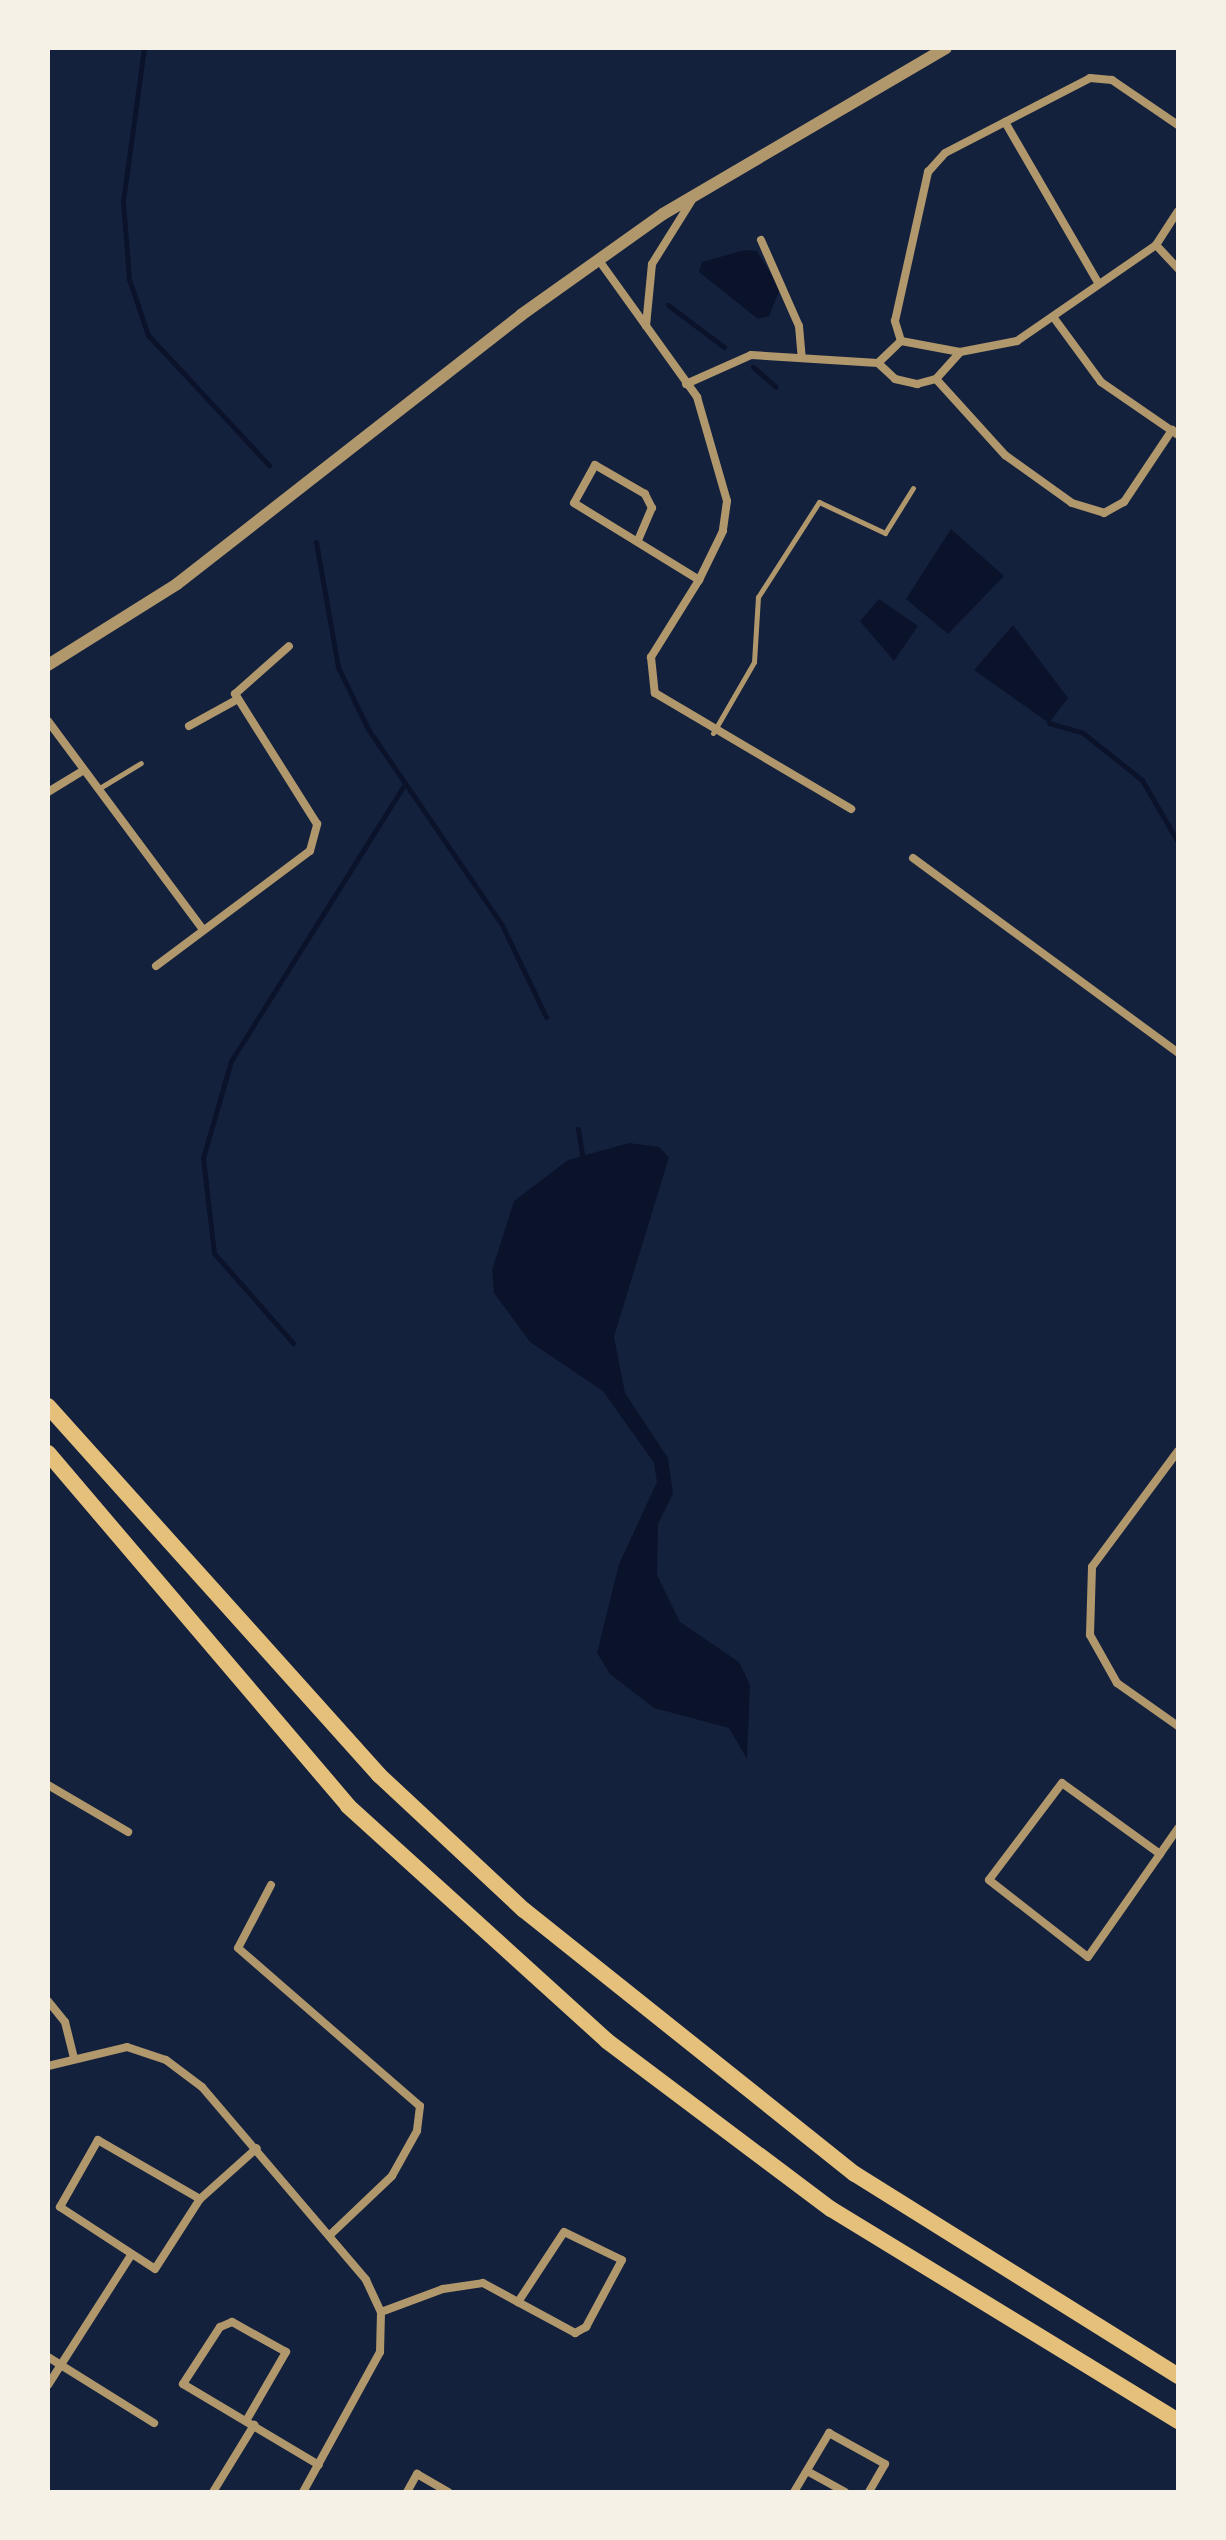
<!DOCTYPE html>
<style>
body{margin:0}
#map{position:relative;width:1226px;height:2540px;overflow:hidden;background:#14213d;font-family:"Golos Text",sans-serif}
div>[style]{position:absolute}
.water>*{inset:0;background:#0b132b}
.stream>*{height:5px;margin:-2.5px;padding:0 2.5px;transform-origin:2.5px;border-radius:2.5px;background:#0b132b}
.service>*{height:5px;margin:-2.5px;padding:0 2.5px;transform-origin:2.5px;border-radius:2.5px;background:#b1986c}
.minor>*{height:8px;margin:-4px;padding:0 4px;transform-origin:4px;border-radius:4px;background:#b1986c}
.tertiary>*{height:12px;margin:-6px;padding:0 6px;transform-origin:6px;border-radius:6px;background:#b1986c}
.trunk>*{height:16px;margin:-8px;padding:0 8px;transform-origin:8px;border-radius:8px;background:#e5c07b}
span{translate:-50% -50%;white-space:nowrap;text-align:center;line-height:1.15;-webkit-text-stroke:8px #f6f1e7;paint-order:stroke}
.frame{position:absolute;inset:0;border:50px solid #f6f1e7;pointer-events:none}
</style>
<div id="map">
<div class="water">
<div style="clip-path:polygon(745px 250px,757px 251px,780px 289px,769px 316px,758px 319px,699px 272px,702px 262px)"></div>
<div style="clip-path:polygon(951px 529px,1004px 576px,948px 634px,906px 599px)"></div>
<div style="clip-path:polygon(879px 599px,918px 626px,894px 661px,860px 621px)"></div>
<div style="clip-path:polygon(1013px 625px,1068px 698px,1049px 723px,974px 670px)"></div>
<div style="clip-path:polygon(629px 1143px,659px 1147px,669px 1157px,614px 1337px,625px 1393px,668px 1458px,673px 1494px,658px 1524px,657px 1575px,680px 1622px,739px 1662px,750px 1685px,747px 1759px,729px 1728px,654px 1708px,610px 1674px,597px 1653px,619px 1564px,657px 1482px,654px 1463px,603px 1391px,530px 1342px,494px 1293px,492px 1270px,514px 1201px,568px 1160px)"></div>
</div>
<div class="stream">
<div style="left:144px;top:48px;width:155px;rotate:97.8deg"></div>
<div style="left:123px;top:202px;width:77px;rotate:85.5deg"></div>
<div style="left:129px;top:279px;width:59px;rotate:71.3deg"></div>
<div style="left:148px;top:335px;width:178px;rotate:47.1deg"></div>
<div style="left:668px;top:305px;width:70px;rotate:36.9deg"></div>
<div style="left:753px;top:367px;width:30px;rotate:41deg"></div>
<div style="left:316px;top:542px;width:127px;rotate:80deg"></div>
<div style="left:338px;top:667px;width:69px;rotate:64.2deg"></div>
<div style="left:368px;top:729px;width:237px;rotate:55.6deg"></div>
<div style="left:502px;top:925px;width:102px;rotate:64.4deg"></div>
<div style="left:1049px;top:723px;width:35px;rotate:16deg"></div>
<div style="left:1083px;top:733px;width:75px;rotate:38.5deg"></div>
<div style="left:1142px;top:780px;width:72px;rotate:59.9deg"></div>
<div style="left:578px;top:1129px;width:30px;rotate:81deg"></div>
<div style="left:293px;top:1343px;width:120px;rotate:-131.3deg"></div>
<div style="left:214px;top:1253px;width:96px;rotate:-96.6deg"></div>
<div style="left:203px;top:1158px;width:101px;rotate:-73.9deg"></div>
<div style="left:231px;top:1061px;width:327px;rotate:-57.9deg"></div>
</div>
<div class="service">
<div style="left:713px;top:733px;width:82px;rotate:-60deg"></div>
<div style="left:754px;top:662px;width:65px;rotate:-86.5deg"></div>
<div style="left:758px;top:597px;width:113px;rotate:-57.3deg"></div>
<div style="left:819px;top:502px;width:73px;rotate:25.2deg"></div>
<div style="left:885px;top:533px;width:53px;rotate:-58.1deg"></div>
<div style="left:98px;top:789px;width:50px;rotate:-31.2deg"></div>
</div>
<div class="minor">
<div style="left:1005px;top:122px;width:184px;rotate:59.9deg"></div>
<div style="left:761px;top:240px;width:94px;rotate:66.2deg"></div>
<div style="left:799px;top:326px;width:32px;rotate:85deg"></div>
<div style="left:1156px;top:245px;width:33px;rotate:47deg"></div>
<div style="left:598px;top:259px;width:170px;rotate:54.3deg"></div>
<div style="left:697px;top:397px;width:108px;rotate:73.9deg"></div>
<div style="left:727px;top:501px;width:30px;rotate:98deg"></div>
<div style="left:723px;top:531px;width:55px;rotate:116.1deg"></div>
<div style="left:699px;top:580px;width:91px;rotate:121.9deg"></div>
<div style="left:651px;top:657px;width:36px;rotate:84deg"></div>
<div style="left:655px;top:693px;width:228px;rotate:30.6deg"></div>
<div style="left:1054px;top:318px;width:79px;rotate:53.7deg"></div>
<div style="left:1101px;top:382px;width:93px;rotate:34.5deg"></div>
<div style="left:646px;top:326px;width:62px;rotate:-84.5deg"></div>
<div style="left:652px;top:264px;width:75px;rotate:-58deg"></div>
<div style="left:901px;top:341px;width:21px;rotate:-107deg"></div>
<div style="left:895px;top:321px;width:153px;rotate:-77.5deg"></div>
<div style="left:928px;top:172px;width:25px;rotate:-48deg"></div>
<div style="left:945px;top:153px;width:163px;rotate:-27.3deg"></div>
<div style="left:1090px;top:78px;width:22px;rotate:5deg"></div>
<div style="left:1112px;top:80px;width:80px;rotate:34.3deg"></div>
<div style="left:878px;top:363px;width:23px;rotate:43deg"></div>
<div style="left:895px;top:379px;width:23px;rotate:13deg"></div>
<div style="left:917px;top:384px;width:20px;rotate:-15deg"></div>
<div style="left:936px;top:379px;width:36px;rotate:-48deg"></div>
<div style="left:936px;top:379px;width:103px;rotate:47.8deg"></div>
<div style="left:1005px;top:455px;width:82px;rotate:35.6deg"></div>
<div style="left:1072px;top:503px;width:34px;rotate:17deg"></div>
<div style="left:1104px;top:513px;width:23px;rotate:-29deg"></div>
<div style="left:1124px;top:502px;width:87px;rotate:-56.3deg"></div>
<div style="left:686px;top:384px;width:71px;rotate:-24deg"></div>
<div style="left:751px;top:355px;width:127px;rotate:3.6deg"></div>
<div style="left:878px;top:363px;width:32px;rotate:-44deg"></div>
<div style="left:901px;top:341px;width:60px;rotate:10.6deg"></div>
<div style="left:960px;top:352px;width:58px;rotate:-10.9deg"></div>
<div style="left:1017px;top:341px;width:169px;rotate:-34.6deg"></div>
<div style="left:1156px;top:245px;width:40px;rotate:-57.1deg"></div>
<div style="left:639px;top:538px;width:33px;rotate:-67deg"></div>
<div style="left:652px;top:508px;width:16px;rotate:-117deg"></div>
<div style="left:645px;top:494px;width:58px;rotate:-149.9deg"></div>
<div style="left:595px;top:465px;width:43px;rotate:118.9deg"></div>
<div style="left:574px;top:503px;width:147px;rotate:31.6deg"></div>
<div style="left:48px;top:721px;width:260px;rotate:53.4deg"></div>
<div style="left:189px;top:726px;width:56px;rotate:-28.9deg"></div>
<div style="left:48px;top:792px;width:42px;rotate:-31.4deg"></div>
<div style="left:913px;top:858px;width:329px;rotate:36.3deg"></div>
<div style="left:156px;top:966px;width:192px;rotate:-36.8deg"></div>
<div style="left:310px;top:851px;width:28px;rotate:-75deg"></div>
<div style="left:317px;top:824px;width:154px;rotate:-122.2deg"></div>
<div style="left:235px;top:694px;width:72px;rotate:-41.6deg"></div>
<div style="left:1178px;top:1451px;width:144px;rotate:126.6deg"></div>
<div style="left:1092px;top:1567px;width:68px;rotate:91.7deg"></div>
<div style="left:1090px;top:1635px;width:55px;rotate:60.6deg"></div>
<div style="left:1117px;top:1683px;width:75px;rotate:35.2deg"></div>
<div style="left:48px;top:1785px;width:93px;rotate:30.4deg"></div>
<div style="left:1160px;top:1854px;width:121px;rotate:-144.1deg"></div>
<div style="left:1062px;top:1783px;width:121px;rotate:127deg"></div>
<div style="left:989px;top:1880px;width:125px;rotate:37.9deg"></div>
<div style="left:1088px;top:1957px;width:126px;rotate:-55deg"></div>
<div style="left:1160px;top:1854px;width:32px;rotate:-55deg"></div>
<div style="left:271px;top:1885px;width:71px;rotate:117.6deg"></div>
<div style="left:238px;top:1948px;width:241px;rotate:41deg"></div>
<div style="left:420px;top:2106px;width:25px;rotate:97deg"></div>
<div style="left:417px;top:2131px;width:51px;rotate:119.1deg"></div>
<div style="left:392px;top:2176px;width:84px;rotate:136.4deg"></div>
<div style="left:48px;top:2001px;width:27px;rotate:51deg"></div>
<div style="left:65px;top:2022px;width:38px;rotate:76deg"></div>
<div style="left:48px;top:2066px;width:81px;rotate:-13.5deg"></div>
<div style="left:127px;top:2047px;width:41px;rotate:18.4deg"></div>
<div style="left:166px;top:2060px;width:45px;rotate:36.9deg"></div>
<div style="left:202px;top:2087px;width:253px;rotate:49.6deg"></div>
<div style="left:366px;top:2280px;width:35px;rotate:65deg"></div>
<div style="left:381px;top:2312px;width:40px;rotate:91.4deg"></div>
<div style="left:380px;top:2352px;width:160px;rotate:118.8deg"></div>
<div style="left:200px;top:2199px;width:118px;rotate:-150deg"></div>
<div style="left:98px;top:2140px;width:77px;rotate:119.6deg"></div>
<div style="left:60px;top:2207px;width:113px;rotate:33.1deg"></div>
<div style="left:155px;top:2269px;width:83px;rotate:-57.3deg"></div>
<div style="left:200px;top:2199px;width:76px;rotate:-41.8deg"></div>
<div style="left:381px;top:2312px;width:66px;rotate:-20.4deg"></div>
<div style="left:443px;top:2289px;width:40px;rotate:-8.5deg"></div>
<div style="left:483px;top:2283px;width:105px;rotate:28.5deg"></div>
<div style="left:575px;top:2333px;width:13px;rotate:-29deg"></div>
<div style="left:586px;top:2327px;width:76px;rotate:-61.8deg"></div>
<div style="left:622px;top:2260px;width:64px;rotate:-154.2deg"></div>
<div style="left:564px;top:2232px;width:84px;rotate:123.3deg"></div>
<div style="left:48px;top:2357px;width:125px;rotate:31.9deg"></div>
<div style="left:48px;top:2385px;width:154px;rotate:-57.4deg"></div>
<div style="left:246px;top:2421px;width:80px;rotate:-59.9deg"></div>
<div style="left:286px;top:2352px;width:62px;rotate:-150.9deg"></div>
<div style="left:232px;top:2322px;width:13px;rotate:157deg"></div>
<div style="left:220px;top:2327px;width:68px;rotate:123deg"></div>
<div style="left:183px;top:2384px;width:158px;rotate:30.8deg"></div>
<div style="left:807px;top:2471px;width:43px;rotate:28.9deg"></div>
<div style="left:213px;top:2492px;width:79px;rotate:-58.5deg"></div>
<div style="left:407px;top:2492px;width:21px;rotate:-61deg"></div>
<div style="left:417px;top:2474px;width:36px;rotate:30deg"></div>
<div style="left:794px;top:2492px;width:69px;rotate:-59.3deg"></div>
<div style="left:829px;top:2433px;width:64px;rotate:29deg"></div>
<div style="left:885px;top:2464px;width:32px;rotate:120deg"></div>
</div>
<div class="tertiary">
<div style="left:48px;top:665px;width:152px;rotate:-32.1deg"></div>
<div style="left:177px;top:584px;width:437px;rotate:-38deg"></div>
<div style="left:521px;top:315px;width:174px;rotate:-35.4deg"></div>
<div style="left:663px;top:214px;width:328px;rotate:-30.4deg"></div>
</div>
<div class="trunk">
<div style="left:48px;top:1406px;width:496px;rotate:48.1deg"></div>
<div style="left:379px;top:1775px;width:198px;rotate:43deg"></div>
<div style="left:524px;top:1910px;width:423px;rotate:38.6deg"></div>
<div style="left:855px;top:2174px;width:381px;rotate:32deg"></div>
<div style="left:48px;top:1453px;width:463px;rotate:49.6deg"></div>
<div style="left:348px;top:1806px;width:350px;rotate:42.2deg"></div>
<div style="left:607px;top:2041px;width:280px;rotate:36.9deg"></div>
<div style="left:831px;top:2209px;width:407px;rotate:31.4deg"></div>
</div>
<div class="frame"></div>
</div>
